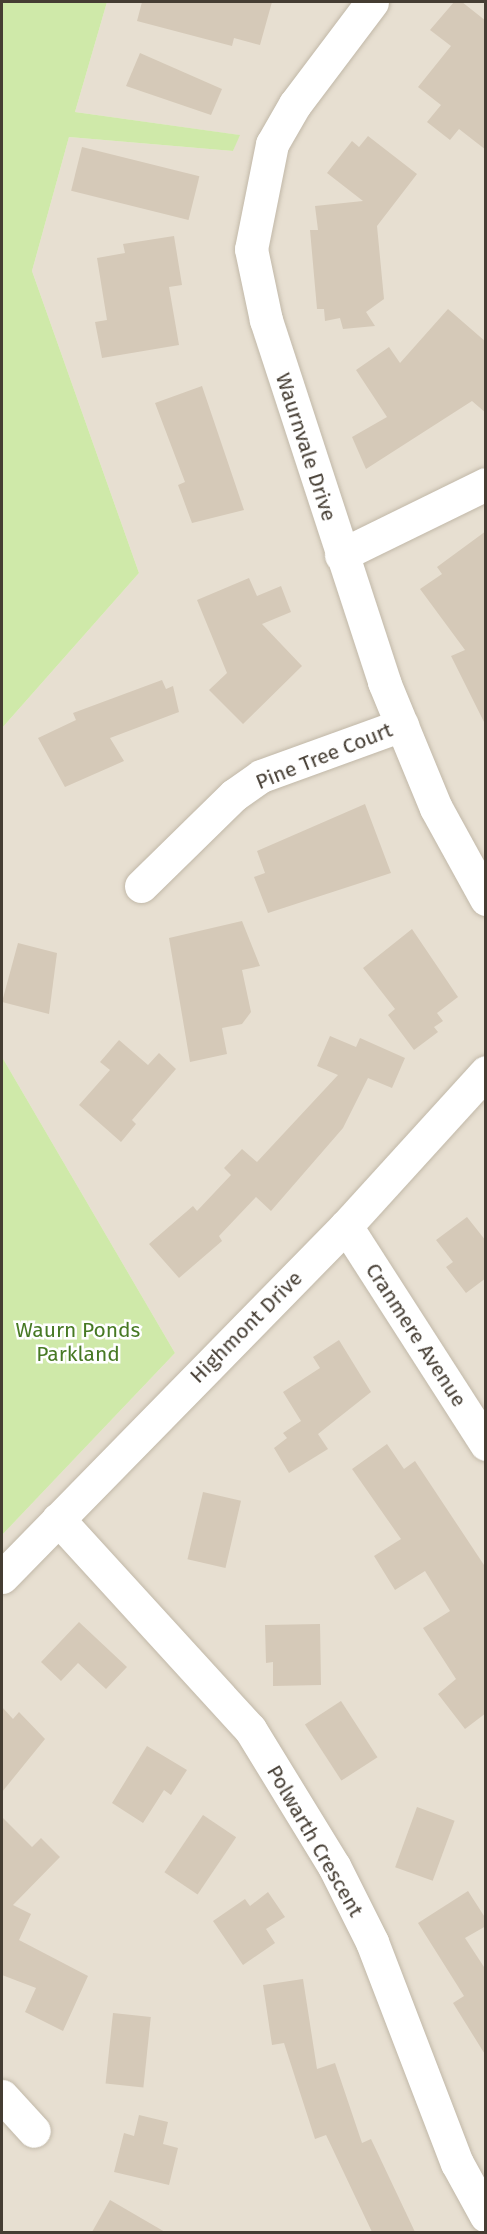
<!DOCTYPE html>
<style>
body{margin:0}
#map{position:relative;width:487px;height:2234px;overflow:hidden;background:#f3ede3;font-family:"Fira Sans",sans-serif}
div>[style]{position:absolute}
.residential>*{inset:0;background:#e7dfd1}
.green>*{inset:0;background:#cfe9a9}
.building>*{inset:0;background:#d5c9b8;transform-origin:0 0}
.roads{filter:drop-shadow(0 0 2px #c1b8a8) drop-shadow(0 0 2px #c1b8a8)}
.minor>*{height:33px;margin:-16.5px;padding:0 16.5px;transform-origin:16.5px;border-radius:16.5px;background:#fff}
span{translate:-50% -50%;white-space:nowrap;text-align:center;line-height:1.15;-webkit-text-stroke:5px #fff;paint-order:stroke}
.street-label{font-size:21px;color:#453d33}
.park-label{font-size:21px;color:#477924}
.frame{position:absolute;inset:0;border:3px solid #453d33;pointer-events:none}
</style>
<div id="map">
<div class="residential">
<div style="clip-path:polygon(107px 2px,485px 2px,485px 2232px,2px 2232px,2px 1535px,175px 1353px,2px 1057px,2px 728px,139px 573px,32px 271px,69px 137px,233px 151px,239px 135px,75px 112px)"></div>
</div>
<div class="green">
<div style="clip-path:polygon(2px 2px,107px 2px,75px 112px,240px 135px,233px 151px,69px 137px,32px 271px,139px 573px,2px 728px)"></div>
<div style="clip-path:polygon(2px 1057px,175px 1353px,2px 1535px)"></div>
</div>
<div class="building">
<div style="clip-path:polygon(142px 2px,272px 2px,260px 45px,234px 38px,232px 46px,137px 21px)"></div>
<div style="clip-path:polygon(454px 2px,462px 2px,486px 21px,486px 150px,459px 129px,450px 140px,427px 122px,441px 105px,418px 87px,451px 46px,430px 30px)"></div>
<div style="clip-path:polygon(140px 53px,222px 89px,211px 115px,126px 86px)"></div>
<div style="clip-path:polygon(368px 136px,417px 174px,377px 226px,384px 299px,366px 312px,375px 326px,343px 329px,340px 318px,325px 321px,324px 309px,317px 309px,310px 230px,318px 230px,315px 206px,363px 201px,327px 173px,352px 141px,359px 147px)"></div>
<div style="left:82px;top:147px;width:121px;height:45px;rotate:14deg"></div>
<div style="clip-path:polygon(174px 236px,182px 285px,169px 287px,179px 345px,102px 358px,95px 322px,107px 320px,97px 258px,125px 253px,123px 244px)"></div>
<div style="clip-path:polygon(448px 309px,486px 342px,486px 413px,472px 401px,366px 469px,352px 437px,387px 417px,356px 370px,389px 347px,400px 363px)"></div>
<div style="clip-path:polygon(202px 386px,244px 510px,192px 523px,178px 485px,185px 482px,155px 403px)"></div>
<div style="clip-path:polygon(486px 531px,486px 726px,451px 656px,465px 650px,420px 589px,442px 574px,437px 567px)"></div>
<div style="clip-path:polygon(249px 578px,257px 596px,281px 586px,291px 612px,262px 624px,302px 666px,243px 724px,209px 690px,227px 673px,197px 600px)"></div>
<div style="clip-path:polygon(162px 680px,166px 689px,173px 686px,179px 712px,110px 738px,124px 761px,65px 787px,38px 738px,76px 720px,73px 713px)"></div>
<div style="clip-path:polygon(365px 804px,391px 873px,268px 913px,254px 877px,265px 873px,257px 851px)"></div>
<div style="clip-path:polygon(242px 921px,260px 966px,242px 970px,251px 1012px,242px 1024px,222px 1028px,227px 1054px,190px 1062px,169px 938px)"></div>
<div style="clip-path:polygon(412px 929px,458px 997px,437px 1013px,443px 1021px,434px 1027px,438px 1032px,414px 1050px,388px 1015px,395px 1009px,363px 968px)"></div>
<div style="clip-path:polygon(18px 943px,57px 953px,49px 1014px,2px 1002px)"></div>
<div style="clip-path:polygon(330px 1036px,356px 1047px,360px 1038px,405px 1058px,392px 1088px,368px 1078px,343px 1128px,271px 1211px,256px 1197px,219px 1236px,222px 1241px,179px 1278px,149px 1244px,193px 1206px,197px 1211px,231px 1175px,224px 1168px,242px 1149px,257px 1162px,338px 1075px,317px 1066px)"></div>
<div style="clip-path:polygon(119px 1040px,148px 1065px,159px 1053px,176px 1069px,132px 1120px,136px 1124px,121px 1142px,79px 1105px,110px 1070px,100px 1062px)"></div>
<div style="clip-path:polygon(467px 1217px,486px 1241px,486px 1278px,466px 1293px,446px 1267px,453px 1262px,436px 1240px)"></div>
<div style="clip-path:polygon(339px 1340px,371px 1392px,318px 1434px,328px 1449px,289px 1473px,274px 1448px,287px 1438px,283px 1433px,301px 1421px,283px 1392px,320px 1368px,313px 1357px)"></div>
<div style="clip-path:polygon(387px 1444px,404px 1469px,415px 1461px,486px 1568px,486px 1713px,465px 1729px,438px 1694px,456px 1679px,423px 1628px,450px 1611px,425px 1571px,395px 1590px,374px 1556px,401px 1539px,352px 1469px)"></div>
<div style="left:203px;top:1492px;width:39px;height:69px;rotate:13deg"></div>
<div style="clip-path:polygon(79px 1622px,127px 1667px,106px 1689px,78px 1663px,61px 1681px,41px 1662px)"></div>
<div style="clip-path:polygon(320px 1624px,321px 1685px,273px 1686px,273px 1662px,266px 1663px,265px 1625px)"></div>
<div style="left:341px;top:1701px;width:67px;height:43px;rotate:57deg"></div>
<div style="clip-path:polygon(2px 1707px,13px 1719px,19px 1712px,45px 1739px,2px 1792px)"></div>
<div style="clip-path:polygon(147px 1746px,187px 1770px,171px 1795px,164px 1790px,143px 1823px,112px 1803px)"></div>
<div style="left:417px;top:1807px;width:40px;height:64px;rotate:20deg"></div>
<div style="left:203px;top:1815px;width:40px;height:69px;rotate:34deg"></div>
<div style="clip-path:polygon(2px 1817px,32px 1847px,41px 1838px,60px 1857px,13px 1905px,31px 1914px,19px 1940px,88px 1976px,63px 2031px,25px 2012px,36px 1988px,2px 1975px)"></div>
<div style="clip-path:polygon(468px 1891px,486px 1919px,486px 1926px,465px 1938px,486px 1970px,486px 2056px,453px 2003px,464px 1996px,418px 1923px)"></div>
<div style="clip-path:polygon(268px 1892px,285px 1917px,266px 1929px,275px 1943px,243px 1965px,213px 1921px,245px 1899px,250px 1906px)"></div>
<div style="clip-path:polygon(303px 1979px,317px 2069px,335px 2063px,362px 2143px,371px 2139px,415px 2232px,372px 2232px,326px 2135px,315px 2139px,284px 2043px,272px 2045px,263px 1985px)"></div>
<div style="left:113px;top:2013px;width:38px;height:71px;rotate:6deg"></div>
<div style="clip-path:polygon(139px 2115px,168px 2122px,163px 2144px,178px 2148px,169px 2185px,114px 2172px,124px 2133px,134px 2136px)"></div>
<div style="clip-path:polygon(110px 2200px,165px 2232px,92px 2232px)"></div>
</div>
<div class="roads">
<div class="minor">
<div style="left:372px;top:2px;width:128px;rotate:127deg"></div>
<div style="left:295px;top:104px;width:46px;rotate:119.9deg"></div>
<div style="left:272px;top:144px;width:107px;rotate:101.3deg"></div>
<div style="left:251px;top:249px;width:73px;rotate:78.1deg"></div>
<div style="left:266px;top:320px;width:381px;rotate:71.9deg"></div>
<div style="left:384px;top:682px;width:136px;rotate:67.6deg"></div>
<div style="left:436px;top:808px;width:104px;rotate:61.2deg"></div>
<div style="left:341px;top:555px;width:161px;rotate:-26.1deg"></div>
<div style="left:141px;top:886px;width:130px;rotate:-44.4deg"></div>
<div style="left:234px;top:795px;width:33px;rotate:-35deg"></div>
<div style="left:261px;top:776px;width:150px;rotate:-19.9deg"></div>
<div style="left:346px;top:1226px;width:259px;rotate:57.3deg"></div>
<div style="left:58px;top:1519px;width:285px;rotate:47.6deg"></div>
<div style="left:250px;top:1729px;width:161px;rotate:58.5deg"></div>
<div style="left:334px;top:1866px;width:85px;rotate:63.4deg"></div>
<div style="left:372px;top:1942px;width:237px;rotate:69deg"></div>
<div style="left:457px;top:2163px;width:60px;rotate:61.3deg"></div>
<div style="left:2px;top:1577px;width:491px;rotate:-45.6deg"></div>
<div style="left:346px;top:1226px;width:208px;rotate:-47.7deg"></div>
<div style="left:2px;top:2096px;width:47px;rotate:47.6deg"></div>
</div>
</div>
<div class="street-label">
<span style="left:306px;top:447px;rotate:72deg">Waurnvale Drive</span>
<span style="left:324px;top:756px;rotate:-22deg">Pine Tree Court</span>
<span style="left:246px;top:1327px;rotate:-45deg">Highmont Drive</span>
<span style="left:416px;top:1335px;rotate:57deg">Cranmere Avenue</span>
<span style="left:315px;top:1841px;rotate:60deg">Polwarth Crescent</span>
</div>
<div class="park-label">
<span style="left:78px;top:1342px">Waurn Ponds<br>Parkland</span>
</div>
<div class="frame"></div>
</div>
